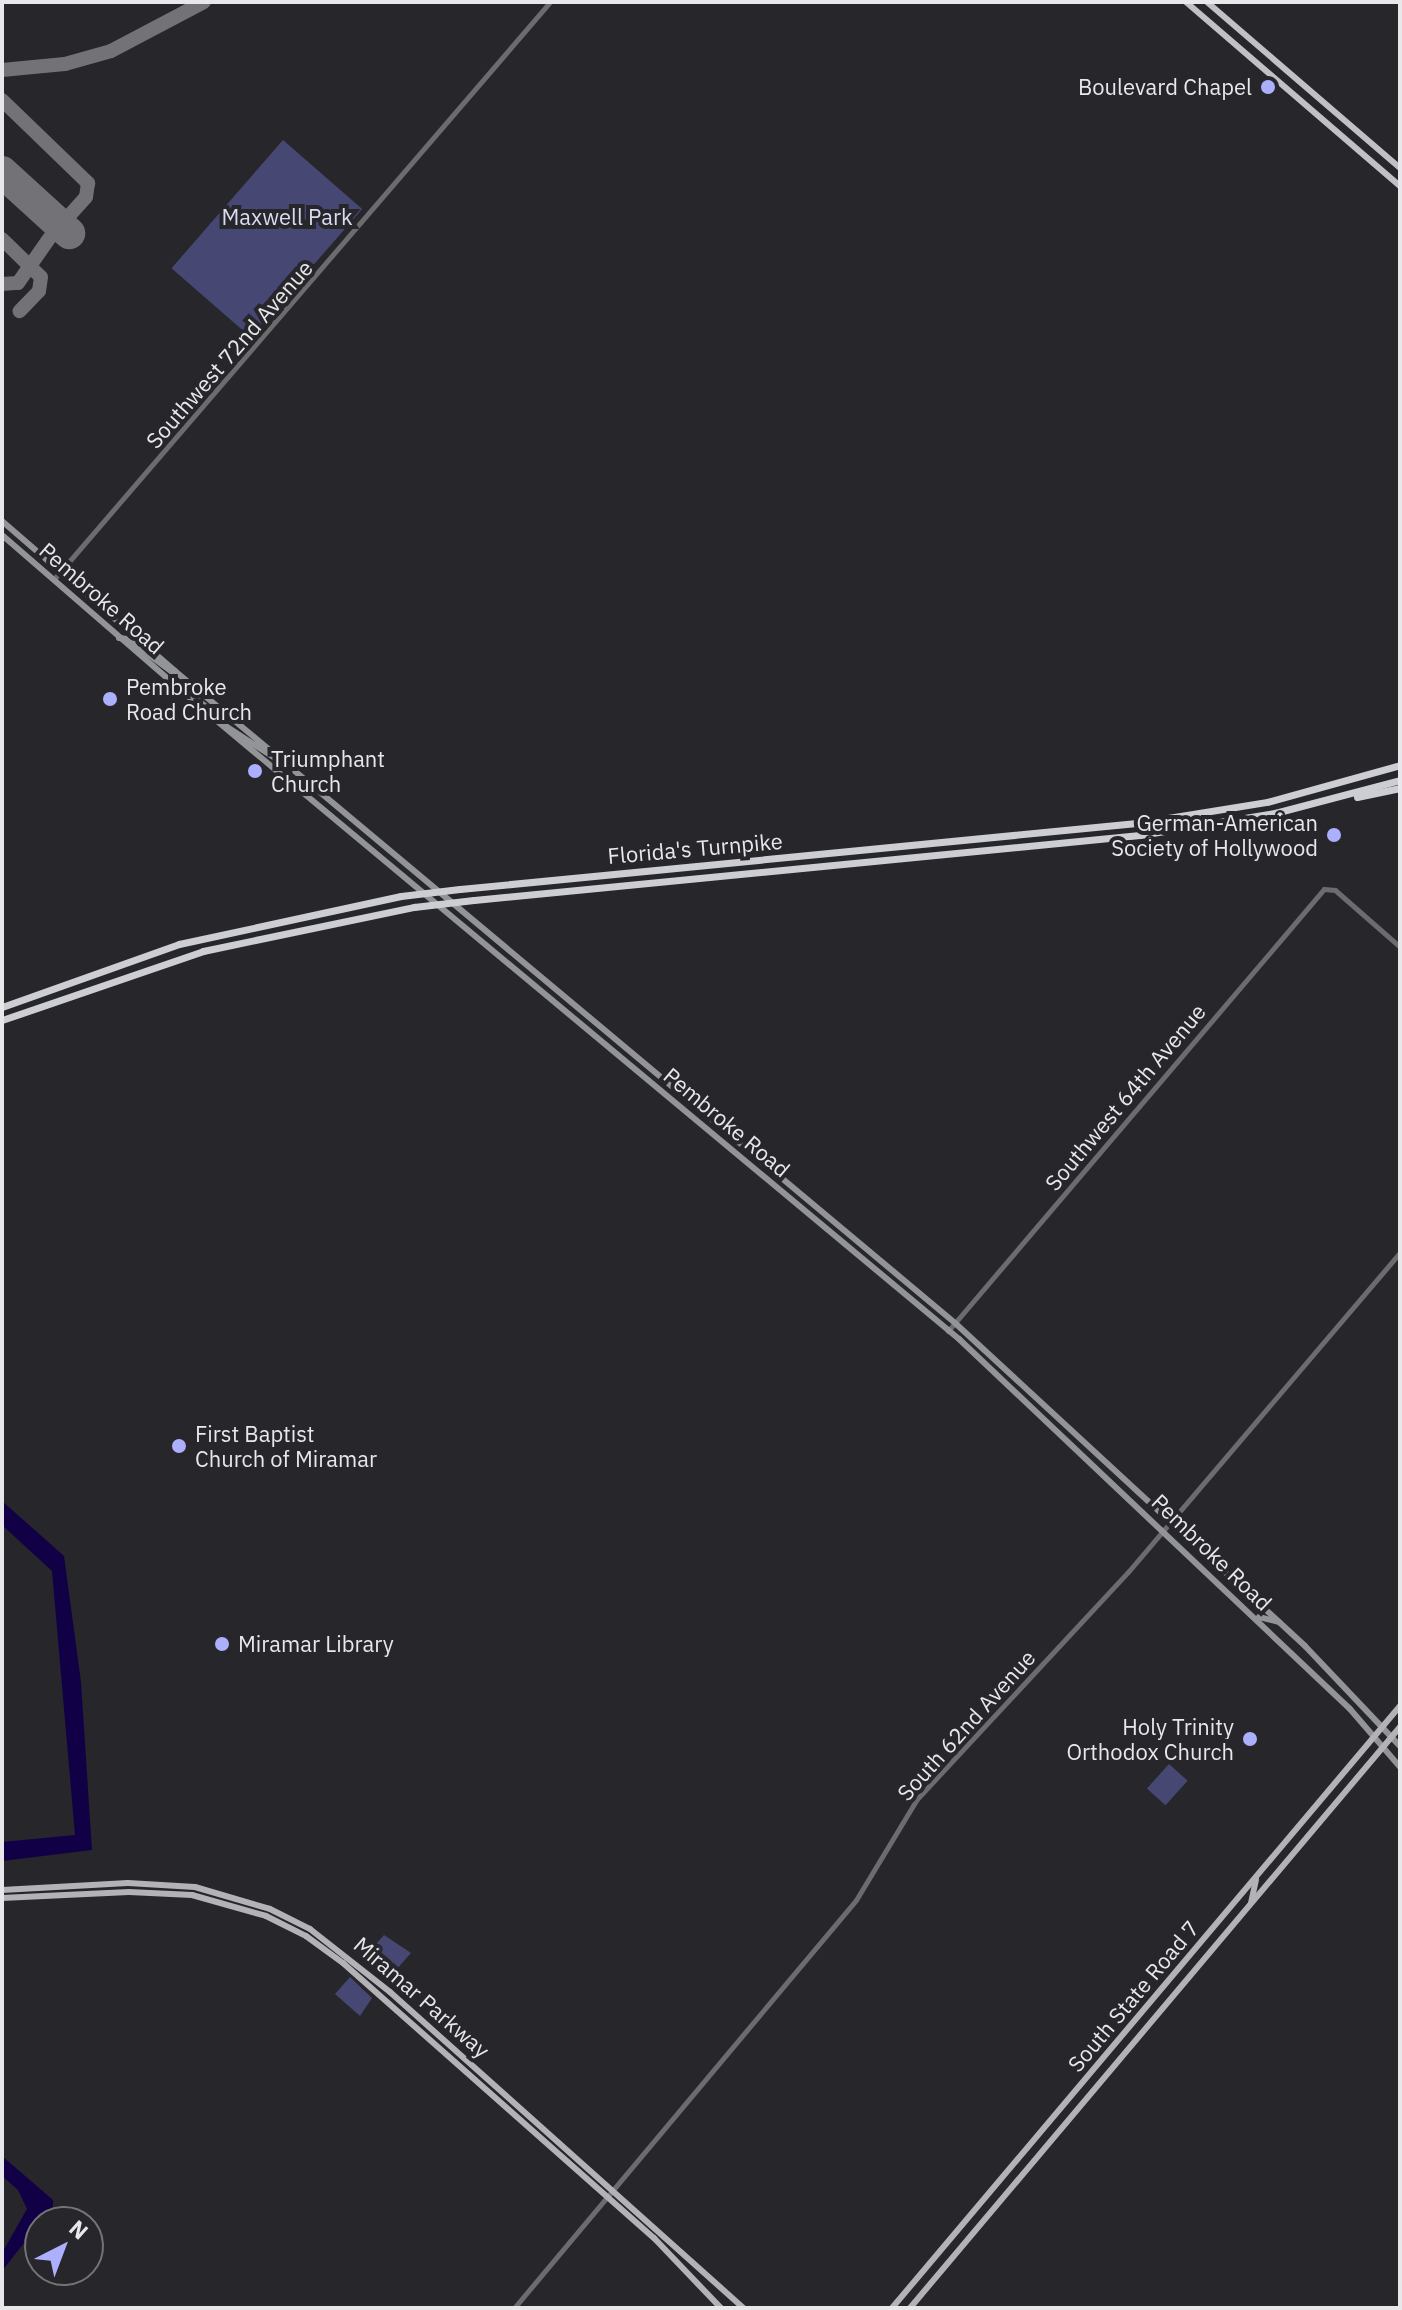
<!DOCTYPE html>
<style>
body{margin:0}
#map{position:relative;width:1402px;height:2310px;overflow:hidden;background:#26262b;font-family:"IBM Plex Sans",sans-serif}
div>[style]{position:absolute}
.green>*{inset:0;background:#474774;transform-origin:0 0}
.water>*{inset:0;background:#120047}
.taxiway>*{height:14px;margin:-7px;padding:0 7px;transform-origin:7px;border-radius:7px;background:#727277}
.runway>*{height:32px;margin:-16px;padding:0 16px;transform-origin:16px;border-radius:16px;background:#727277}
.tertiary>*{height:5px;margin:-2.5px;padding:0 2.5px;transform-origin:2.5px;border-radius:2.5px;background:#6c6c6f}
.secondary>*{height:6px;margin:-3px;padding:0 3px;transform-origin:3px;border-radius:3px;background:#939497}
.primary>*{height:6px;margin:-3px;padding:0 3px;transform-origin:3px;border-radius:3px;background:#b2b2b7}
.trunk>*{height:6px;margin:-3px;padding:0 3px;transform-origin:3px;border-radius:3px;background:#c0c0c6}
.motorway>*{height:7px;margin:-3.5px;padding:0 3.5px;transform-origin:3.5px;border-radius:3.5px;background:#cdced4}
.motorway-bridge>*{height:7px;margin:-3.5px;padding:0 3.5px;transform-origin:3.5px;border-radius:3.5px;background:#cdced4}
.dots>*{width:22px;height:22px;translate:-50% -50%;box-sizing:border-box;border:4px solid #26262b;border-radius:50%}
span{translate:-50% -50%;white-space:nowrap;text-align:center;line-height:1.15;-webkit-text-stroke:8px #26262b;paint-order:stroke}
.poi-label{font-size:22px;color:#e8e8eb}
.right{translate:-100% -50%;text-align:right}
.left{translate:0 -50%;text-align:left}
.park-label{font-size:22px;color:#d9dbf1}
.street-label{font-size:22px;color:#e8e8eb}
.frame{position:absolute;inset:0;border:4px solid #e8e8eb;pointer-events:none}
.north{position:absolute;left:24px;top:2206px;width:80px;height:80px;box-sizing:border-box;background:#26262b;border:2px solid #747478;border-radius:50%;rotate:42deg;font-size:22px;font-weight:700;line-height:32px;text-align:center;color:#e8e8eb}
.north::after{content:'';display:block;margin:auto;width:28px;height:36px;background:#acaffb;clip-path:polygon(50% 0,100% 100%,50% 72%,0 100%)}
</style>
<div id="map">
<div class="green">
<div style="left:283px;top:140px;width:105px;height:170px;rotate:41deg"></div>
<div style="left:1169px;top:1764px;width:25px;height:33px;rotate:42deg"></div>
<div style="clip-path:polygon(384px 1935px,411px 1953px,388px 1979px,363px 1959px)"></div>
<div style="clip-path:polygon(350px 1977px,372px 1998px,360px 2016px,335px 1994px)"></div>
</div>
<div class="water">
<div style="clip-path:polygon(2px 1501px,64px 1556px,81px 1682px,92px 1850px,2px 1861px,2px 1842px,75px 1835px,52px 1571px,2px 1525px)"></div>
<div style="clip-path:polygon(2px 2156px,53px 2200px,53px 2206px,2px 2271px,2px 2253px,27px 2209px,18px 2190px,2px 2176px)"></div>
</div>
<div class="taxiway">
<div style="left:2px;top:70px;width:63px;rotate:-5.4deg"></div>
<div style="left:65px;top:64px;width:48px;rotate:-15.8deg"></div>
<div style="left:111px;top:51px;width:105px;rotate:-27.8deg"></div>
<div style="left:2px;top:100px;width:120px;rotate:44deg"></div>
<div style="left:88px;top:183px;width:14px;rotate:98deg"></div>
<div style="left:86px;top:197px;width:39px;rotate:132deg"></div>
<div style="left:2px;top:239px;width:54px;rotate:44.3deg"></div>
<div style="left:41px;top:277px;width:14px;rotate:98deg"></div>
<div style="left:39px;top:291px;width:28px;rotate:134deg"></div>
<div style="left:2px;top:284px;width:16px;rotate:-4deg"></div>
<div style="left:18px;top:283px;width:61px;rotate:-55deg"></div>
<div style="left:53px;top:233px;width:9px;rotate:-69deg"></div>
<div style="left:56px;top:225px;width:15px;rotate:-127deg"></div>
</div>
<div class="runway">
<div style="left:2px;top:172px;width:91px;rotate:42.3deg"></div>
</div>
<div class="tertiary">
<div style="left:54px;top:579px;width:761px;rotate:-49.32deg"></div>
<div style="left:948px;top:1331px;width:580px;rotate:-49.61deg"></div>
<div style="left:1324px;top:889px;width:11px;rotate:5deg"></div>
<div style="left:1335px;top:890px;width:86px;rotate:41.2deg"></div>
<div style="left:514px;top:2308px;width:532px;rotate:-50.03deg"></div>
<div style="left:856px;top:1900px;width:118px;rotate:-58.9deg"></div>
<div style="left:917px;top:1799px;width:310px;rotate:-47.1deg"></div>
<div style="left:1128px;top:1572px;width:420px;rotate:-49.6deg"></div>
</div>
<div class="secondary">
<div style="left:2px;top:521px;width:229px;rotate:40.9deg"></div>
<div style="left:175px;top:671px;width:1017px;rotate:39.89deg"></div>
<div style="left:955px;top:1323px;width:476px;rotate:42.7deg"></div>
<div style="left:1305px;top:1646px;width:138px;rotate:46.5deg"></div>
<div style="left:2px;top:535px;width:284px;rotate:40.9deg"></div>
<div style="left:217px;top:721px;width:966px;rotate:39.79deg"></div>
<div style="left:959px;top:1339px;width:538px;rotate:43.42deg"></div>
<div style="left:1350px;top:1709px;width:77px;rotate:49.2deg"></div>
<div style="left:119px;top:638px;width:9px;rotate:6deg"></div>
<div style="left:128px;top:639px;width:59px;rotate:36.7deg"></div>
<div style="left:171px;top:680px;width:59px;rotate:37.5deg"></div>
<div style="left:218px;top:716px;width:9px"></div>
<div style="left:221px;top:723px;width:72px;rotate:33deg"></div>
<div style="left:1259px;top:1617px;width:21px;rotate:14deg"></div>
</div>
<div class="primary">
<div style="left:2px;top:1890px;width:126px;rotate:-3.2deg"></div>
<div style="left:128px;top:1883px;width:67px;rotate:3.4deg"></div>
<div style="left:195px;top:1887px;width:78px;rotate:16.3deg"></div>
<div style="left:270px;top:1909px;width:45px;rotate:26.6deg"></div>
<div style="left:310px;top:1929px;width:102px;rotate:38.2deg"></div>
<div style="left:390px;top:1992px;width:474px;rotate:41.8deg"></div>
<div style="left:2px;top:1898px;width:127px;rotate:-2.7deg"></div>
<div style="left:129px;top:1892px;width:63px;rotate:2.7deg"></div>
<div style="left:192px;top:1895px;width:77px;rotate:15.8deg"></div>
<div style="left:266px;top:1916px;width:45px;rotate:26.6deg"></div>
<div style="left:306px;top:1936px;width:46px;rotate:36.1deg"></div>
<div style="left:343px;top:1963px;width:415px;rotate:41.5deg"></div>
<div style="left:654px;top:2238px;width:97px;rotate:46.3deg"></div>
<div style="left:1251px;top:1903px;width:24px;rotate:-78deg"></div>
<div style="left:892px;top:2308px;width:788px;rotate:-49.84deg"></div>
<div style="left:910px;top:2308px;width:760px;rotate:-49.86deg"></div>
</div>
<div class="trunk">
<div style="left:1186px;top:2px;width:282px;rotate:40.7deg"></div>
<div style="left:1207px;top:2px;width:255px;rotate:40.7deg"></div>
</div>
<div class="motorway">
<div style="left:1357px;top:797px;width:44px;rotate:-11.8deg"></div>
<div style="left:460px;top:889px;width:680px;rotate:-5.57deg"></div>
<div style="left:1137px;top:823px;width:132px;rotate:-9.2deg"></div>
<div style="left:1267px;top:802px;width:138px;rotate:-15.5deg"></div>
<div style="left:474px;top:900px;width:669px;rotate:-5.57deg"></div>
<div style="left:1140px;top:835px;width:137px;rotate:-9.3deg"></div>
<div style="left:1275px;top:813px;width:129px;rotate:-14.8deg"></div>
<div style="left:2px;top:1007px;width:188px;rotate:-19.6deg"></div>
<div style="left:179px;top:944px;width:227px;rotate:-12.2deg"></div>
<div style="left:2px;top:1020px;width:213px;rotate:-18.9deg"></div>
<div style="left:203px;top:951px;width:216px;rotate:-11.8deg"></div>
</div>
<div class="motorway-bridge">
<div style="left:401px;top:896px;width:59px;rotate:-6.8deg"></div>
<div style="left:414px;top:907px;width:60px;rotate:-6.7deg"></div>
</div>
<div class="dots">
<div style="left:1268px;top:87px;background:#acaffb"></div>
<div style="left:110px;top:699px;background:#acaffb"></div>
<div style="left:255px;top:771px;background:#acaffb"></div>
<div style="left:1334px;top:835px;background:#acaffb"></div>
<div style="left:179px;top:1446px;background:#acaffb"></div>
<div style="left:222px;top:1644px;background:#acaffb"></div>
<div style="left:1250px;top:1739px;background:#acaffb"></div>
</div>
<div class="poi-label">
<span class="right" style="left:1252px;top:87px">Boulevard Chapel</span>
<span class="left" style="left:126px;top:699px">Pembroke<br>Road Church</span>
<span class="left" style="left:271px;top:771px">Triumphant<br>Church</span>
<span class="right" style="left:1318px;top:835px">German-American<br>Society of Hollywood</span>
<span class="left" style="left:195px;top:1446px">First Baptist<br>Church of Miramar</span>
<span class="left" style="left:238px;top:1644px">Miramar Library</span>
<span class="right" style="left:1234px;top:1739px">Holy Trinity<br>Orthodox Church</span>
</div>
<div class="park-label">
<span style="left:287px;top:217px">Maxwell Park</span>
</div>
<div class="street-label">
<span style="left:229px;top:354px;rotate:-49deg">Southwest 72nd Avenue</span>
<span style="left:102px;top:598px;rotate:41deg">Pembroke Road</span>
<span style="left:695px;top:848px;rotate:-5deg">Florida's Turnpike</span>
<span style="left:1125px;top:1097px;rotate:-50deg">Southwest 64th Avenue</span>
<span style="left:727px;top:1122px;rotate:40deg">Pembroke Road</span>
<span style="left:1212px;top:1552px;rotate:44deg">Pembroke Road</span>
<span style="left:966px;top:1725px;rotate:-48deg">South 62nd Avenue</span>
<span style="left:1133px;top:1996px;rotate:-50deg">South State Road 7</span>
<span style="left:422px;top:1997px;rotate:41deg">Miramar Parkway</span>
</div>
<div class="frame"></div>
<div class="north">N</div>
</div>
